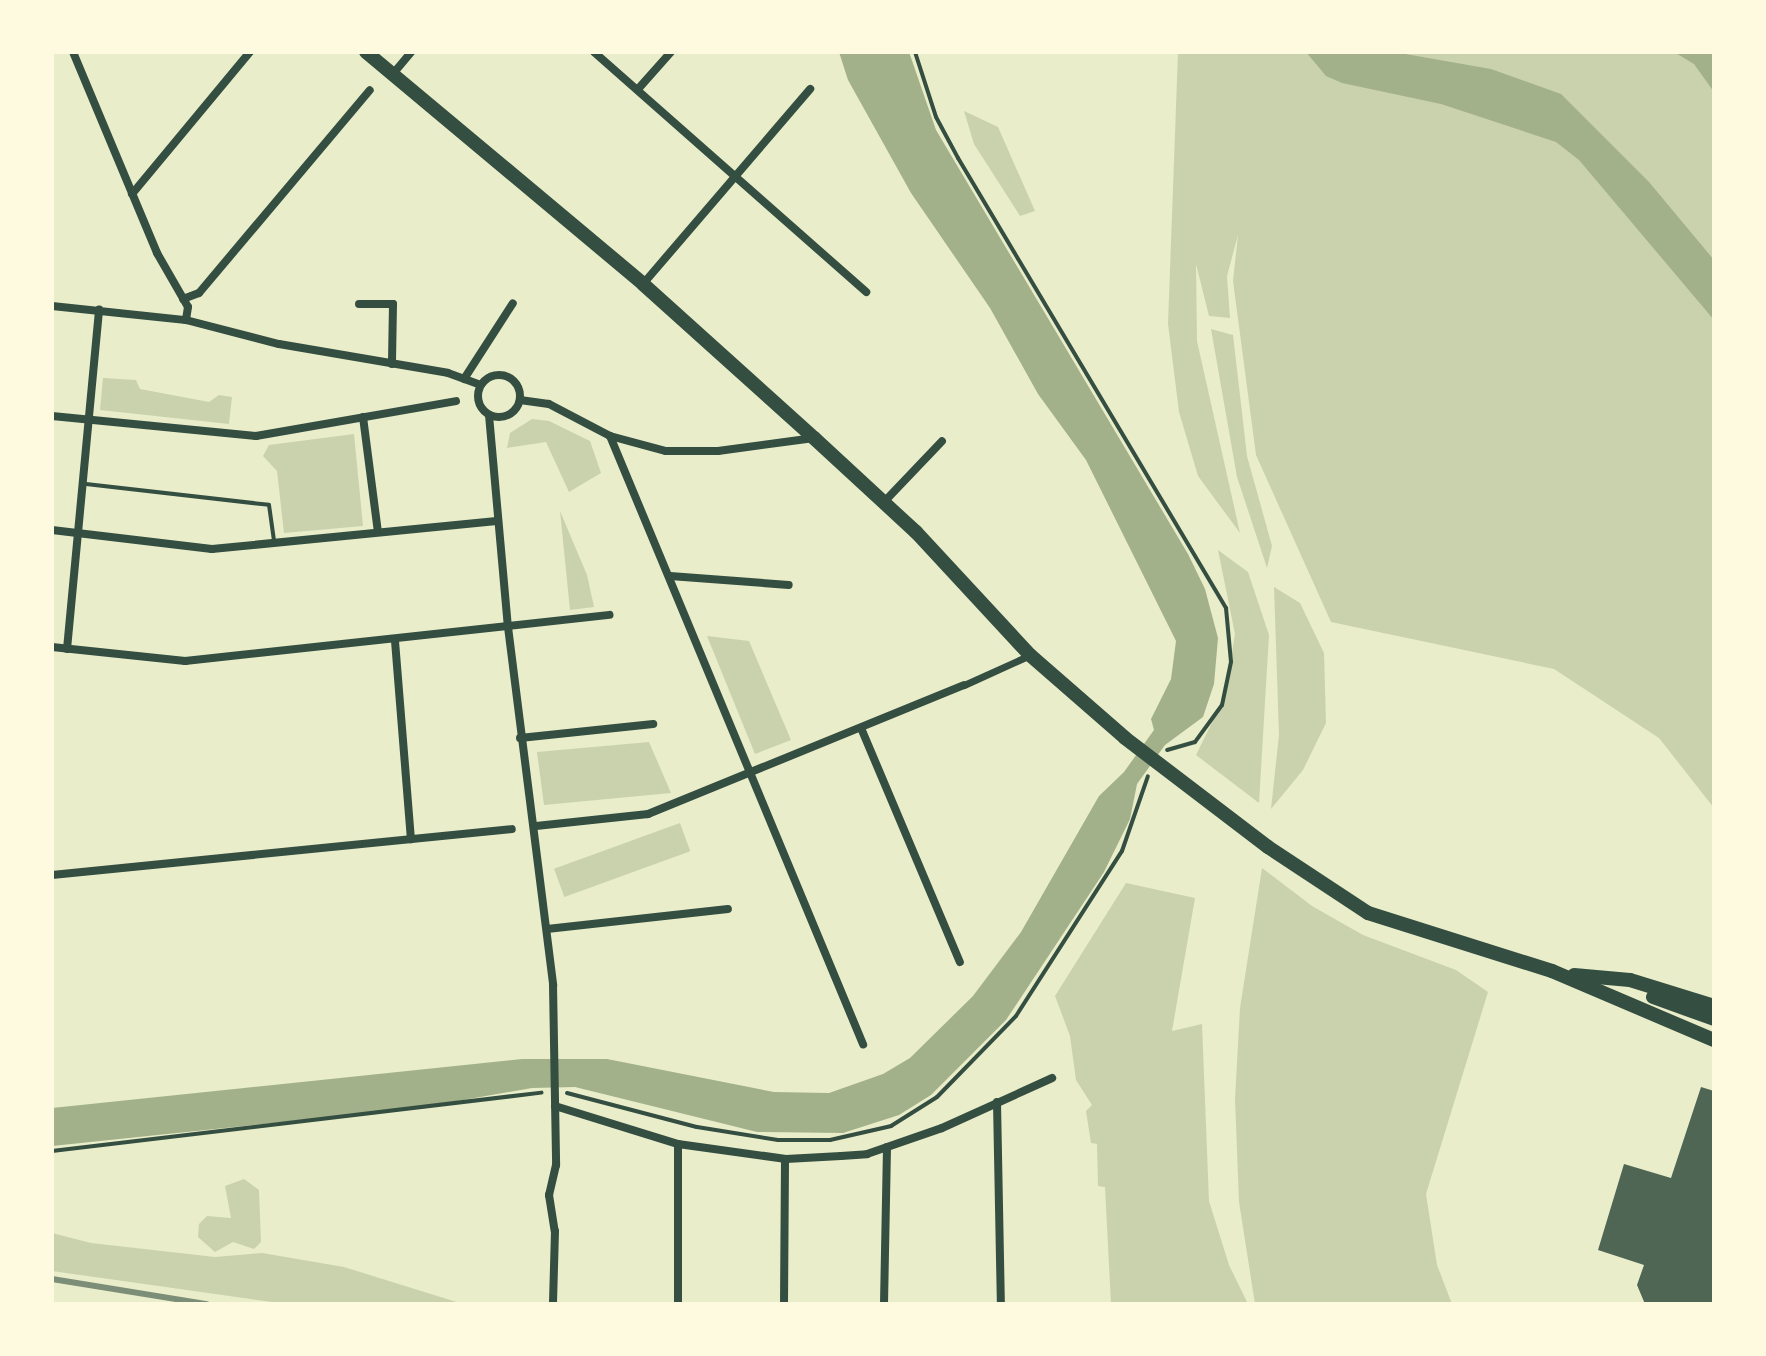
<!DOCTYPE html>
<style>
body{margin:0}
#map{position:relative;width:1766px;height:1356px;overflow:hidden;background:#e9edc9;font-family:Raleway,sans-serif}
div>[style]{position:absolute}
.green>*{inset:0;background:#cad2ad;transform-origin:0 0}
.water>*{inset:0;background:#a3b18a}
.building>*{inset:0;background:#4f6655}
.path>*{height:4px;margin:-2px;padding:0 2px;transform-origin:2px;border-radius:2px;background:#344e41}
.service>*{height:4px;margin:-2px;padding:0 2px;transform-origin:2px;border-radius:2px;background:#344e41}
.pedestrian>*{height:7px;margin:-3.5px;padding:0 3.5px;transform-origin:3.5px;border-radius:3.5px;background:#344e41}
.minor>*{height:8px;margin:-4px;padding:0 4px;transform-origin:4px;border-radius:4px;background:#344e41}
.minor>.ring{margin:-4px;padding:0;box-sizing:content-box;background:none;border:8px solid #344e41;border-radius:50%}
.primary>*{height:14px;margin:-7px;padding:0 7px;transform-origin:7px;border-radius:7px;background:#344e41}
.rail>*{height:6px;margin:-3px;padding:0 3px;transform-origin:3px;border-radius:3px;background:#7c8e77}
span{translate:-50% -50%;white-space:nowrap;text-align:center;line-height:1.15;-webkit-text-stroke:8px #fefae0;paint-order:stroke}
.frame{position:absolute;inset:0;border:54px solid #fefae0;pointer-events:none}
</style>
<div id="map">
<div class="green">
<div style="clip-path:polygon(1178px 52px,1714px 52px,1714px 808px,1659px 738px,1554px 669px,1331px 622px,1256px 455px,1233px 281px,1238px 235px,1227px 276px,1230px 318px,1209px 316px,1196px 264px,1197px 341px,1240px 533px,1198px 476px,1179px 412px,1168px 324px)"></div>
<div style="clip-path:polygon(964px 111px,998px 127px,1035px 211px,1020px 216px,974px 144px)"></div>
<div style="clip-path:polygon(1211px 329px,1233px 335px,1247px 456px,1272px 546px,1267px 568px,1237px 477px)"></div>
<div style="clip-path:polygon(103px 378px,136px 380px,140px 389px,209px 402px,219px 395px,232px 397px,229px 424px,100px 410px)"></div>
<div style="clip-path:polygon(532px 419px,549px 421px,590px 441px,601px 473px,569px 492px,546px 442px,507px 448px,510px 433px)"></div>
<div style="clip-path:polygon(354px 434px,363px 526px,284px 533px,277px 471px,263px 456px,269px 445px)"></div>
<div style="clip-path:polygon(560px 511px,587px 575px,594px 607px,570px 610px)"></div>
<div style="clip-path:polygon(1218px 550px,1248px 572px,1269px 635px,1259px 803px,1196px 755px,1225px 696px,1235px 634px)"></div>
<div style="clip-path:polygon(1274px 587px,1300px 603px,1324px 653px,1326px 723px,1303px 770px,1271px 809px,1279px 735px)"></div>
<div style="clip-path:polygon(707px 636px,749px 641px,791px 740px,755px 754px)"></div>
<div style="clip-path:polygon(649px 742px,671px 793px,544px 805px,537px 752px)"></div>
<div style="left:680px;top:823px;width:30px;height:134px;rotate:70deg"></div>
<div style="clip-path:polygon(1262px 868px,1312px 906px,1363px 935px,1456px 970px,1488px 992px,1426px 1194px,1437px 1265px,1452px 1304px,1255px 1304px,1239px 1202px,1235px 1099px,1240px 1008px)"></div>
<div style="clip-path:polygon(1126px 883px,1195px 898px,1172px 1031px,1202px 1024px,1209px 1201px,1229px 1265px,1248px 1304px,1111px 1304px,1105px 1187px,1098px 1186px,1097px 1144px,1091px 1143px,1086px 1111px,1092px 1105px,1076px 1080px,1070px 1036px,1055px 996px)"></div>
<div style="clip-path:polygon(244px 1179px,259px 1190px,261px 1242px,254px 1249px,233px 1242px,215px 1252px,198px 1237px,199px 1224px,207px 1216px,231px 1218px,225px 1186px)"></div>
<div style="clip-path:polygon(52px 1233px,91px 1243px,215px 1257px,262px 1253px,344px 1267px,463px 1304px,286px 1304px,52px 1271px)"></div>
</div>
<div class="water">
<div style="clip-path:polygon(839px 52px,909px 52px,936px 130px,1188px 554px,1205px 589px,1218px 638px,1214px 684px,1203px 717px,1165px 745px,1137px 784px,1130px 819px,1104px 872px,1006px 1020px,931px 1095px,899px 1115px,843px 1133px,757px 1132px,575px 1087px,532px 1088px,418px 1108px,52px 1146px,52px 1108px,522px 1059px,607px 1059px,774px 1092px,829px 1093px,883px 1074px,910px 1058px,973px 996px,1021px 932px,1099px 796px,1124px 772px,1154px 730px,1151px 719px,1171px 679px,1176px 641px,1086px 460px,1038px 394px,990px 308px,911px 193px,848px 80px)"></div>
<div style="clip-path:polygon(1306px 52px,1394px 52px,1491px 69px,1561px 94px,1649px 182px,1714px 260px,1714px 320px,1579px 160px,1556px 142px,1441px 104px,1342px 83px,1326px 76px)"></div>
<div style="clip-path:polygon(1674px 52px,1714px 52px,1714px 92px,1694px 64px)"></div>
</div>
<div class="building">
<div style="clip-path:polygon(1701px 1087px,1714px 1091px,1714px 1304px,1645px 1304px,1637px 1285px,1644px 1265px,1598px 1250px,1624px 1164px,1671px 1178px)"></div>
</div>
<div class="path">
<div style="left:915px;top:52px;width:68px;rotate:72.1deg"></div>
<div style="left:936px;top:117px;width:47px;rotate:61.8deg"></div>
<div style="left:958px;top:158px;width:524px;rotate:59.22deg"></div>
<div style="left:1226px;top:608px;width:54px;rotate:84.7deg"></div>
<div style="left:1231px;top:662px;width:44px;rotate:101.8deg"></div>
<div style="left:1222px;top:705px;width:46px;rotate:126.1deg"></div>
<div style="left:1195px;top:742px;width:29px;rotate:164deg"></div>
<div style="left:567px;top:1093px;width:134px;rotate:14.7deg"></div>
<div style="left:697px;top:1127px;width:82px;rotate:9.1deg"></div>
<div style="left:778px;top:1140px;width:52px"></div>
<div style="left:830px;top:1140px;width:63px;rotate:-12.9deg"></div>
<div style="left:891px;top:1126px;width:54px;rotate:-32.2deg"></div>
<div style="left:937px;top:1097px;width:113px;rotate:-45.7deg"></div>
<div style="left:1016px;top:1016px;width:196px;rotate:-57.3deg"></div>
<div style="left:1122px;top:851px;width:79px;rotate:-70.9deg"></div>
<div style="left:52px;top:1151px;width:493px;rotate:-6.8deg"></div>
</div>
<div class="service">
<div style="left:86px;top:484px;width:184px;rotate:6.5deg"></div>
<div style="left:269px;top:505px;width:37px;rotate:82deg"></div>
</div>
<div class="pedestrian">
<div style="left:964px;top:685px;width:72px;rotate:-24.4deg"></div>
</div>
<div class="minor">
<div style="left:73px;top:52px;width:218px;rotate:67.3deg"></div>
<div style="left:157px;top:253px;width:62px;rotate:60.1deg"></div>
<div style="left:188px;top:307px;width:13px;rotate:99deg"></div>
<div style="left:594px;top:52px;width:363px;rotate:41.4deg"></div>
<div style="left:392px;top:75px;width:30px;rotate:-50deg"></div>
<div style="left:639px;top:88px;width:48px;rotate:-48.4deg"></div>
<div style="left:132px;top:194px;width:185px;rotate:-50.3deg"></div>
<div style="left:643px;top:284px;width:257px;rotate:-49.4deg"></div>
<div style="left:183px;top:299px;width:17px;rotate:-21deg"></div>
<div style="left:199px;top:293px;width:265px;rotate:-49.9deg"></div>
<div style="left:359px;top:304px;width:34px"></div>
<div style="left:393px;top:304px;width:60px;rotate:91deg"></div>
<div style="left:52px;top:306px;width:135px;rotate:6deg"></div>
<div style="left:186px;top:320px;width:96px;rotate:14.5deg"></div>
<div style="left:279px;top:344px;width:171px;rotate:9.7deg"></div>
<div style="left:448px;top:373px;width:35px;rotate:20deg"></div>
<div class="ring" style="left:478px;top:375px;width:34px;height:34px"></div>
<div style="left:464px;top:379px;width:90px;rotate:-57.2deg"></div>
<div style="left:520px;top:400px;width:29px;rotate:8deg"></div>
<div style="left:549px;top:404px;width:69px;rotate:27.7deg"></div>
<div style="left:610px;top:436px;width:58px;rotate:15deg"></div>
<div style="left:666px;top:451px;width:52px"></div>
<div style="left:718px;top:451px;width:97px;rotate:-7.7deg"></div>
<div style="left:489px;top:415px;width:213px;rotate:84.9deg"></div>
<div style="left:508px;top:627px;width:361px;rotate:82.8deg"></div>
<div style="left:553px;top:985px;width:180px;rotate:89deg"></div>
<div style="left:556px;top:1165px;width:31px;rotate:103deg"></div>
<div style="left:549px;top:1195px;width:36px;rotate:81deg"></div>
<div style="left:555px;top:1231px;width:73px;rotate:91.6deg"></div>
<div style="left:52px;top:416px;width:205px;rotate:5.6deg"></div>
<div style="left:256px;top:436px;width:203px;rotate:-9.9deg"></div>
<div style="left:363px;top:417px;width:116px;rotate:82.6deg"></div>
<div style="left:610px;top:436px;width:659px;rotate:67.41deg"></div>
<div style="left:884px;top:502px;width:84px;rotate:-46.4deg"></div>
<div style="left:52px;top:530px;width:161px;rotate:6.8deg"></div>
<div style="left:212px;top:549px;width:286px;rotate:-5.6deg"></div>
<div style="left:670px;top:576px;width:119px;rotate:4.3deg"></div>
<div style="left:395px;top:641px;width:199px;rotate:85.4deg"></div>
<div style="left:52px;top:647px;width:134px;rotate:6deg"></div>
<div style="left:185px;top:661px;width:427px;rotate:-6.2deg"></div>
<div style="left:67px;top:649px;width:341px;rotate:-84.6deg"></div>
<div style="left:861px;top:728px;width:254px;rotate:67.1deg"></div>
<div style="left:520px;top:738px;width:134px;rotate:-6deg"></div>
<div style="left:536px;top:826px;width:113px;rotate:-6.1deg"></div>
<div style="left:648px;top:814px;width:341px;rotate:-22.2deg"></div>
<div style="left:52px;top:875px;width:462px;rotate:-5.7deg"></div>
<div style="left:547px;top:929px;width:182px;rotate:-6.3deg"></div>
<div style="left:997px;top:1102px;width:202px;rotate:88.9deg"></div>
<div style="left:555px;top:1106px;width:129px;rotate:17.2deg"></div>
<div style="left:678px;top:1144px;width:109px;rotate:7.9deg"></div>
<div style="left:786px;top:1159px;width:55px;rotate:-3.1deg"></div>
<div style="left:841px;top:1156px;width:26px;rotate:-4deg"></div>
<div style="left:867px;top:1154px;width:79px;rotate:-19.1deg"></div>
<div style="left:942px;top:1128px;width:121px;rotate:-24.4deg"></div>
<div style="left:678px;top:1304px;width:160px;rotate:-90deg"></div>
<div style="left:784px;top:1304px;width:145px;rotate:-89.6deg"></div>
<div style="left:884px;top:1304px;width:157px;rotate:-88.9deg"></div>
</div>
<div class="primary">
<div style="left:366px;top:52px;width:361px;rotate:39.9deg"></div>
<div style="left:643px;top:284px;width:230px;rotate:42deg"></div>
<div style="left:814px;top:438px;width:139px;rotate:42.7deg"></div>
<div style="left:916px;top:532px;width:168px;rotate:47.2deg"></div>
<div style="left:1030px;top:655px;width:126px;rotate:41.1deg"></div>
<div style="left:1125px;top:738px;width:180px;rotate:37.3deg"></div>
<div style="left:1268px;top:847px;width:120px;rotate:33.4deg"></div>
<div style="left:1368px;top:913px;width:193px;rotate:17.5deg"></div>
<div style="left:1552px;top:971px;width:176px;rotate:23.1deg"></div>
<div style="left:1574px;top:975px;width:56px;rotate:5.1deg"></div>
<div style="left:1630px;top:980px;width:88px;rotate:17.2deg"></div>
<div style="left:1653px;top:997px;width:65px;rotate:19.8deg"></div>
</div>
<div class="rail">
<div style="left:52px;top:1279px;width:157px;rotate:9.2deg"></div>
</div>
<div class="frame"></div>
</div>
